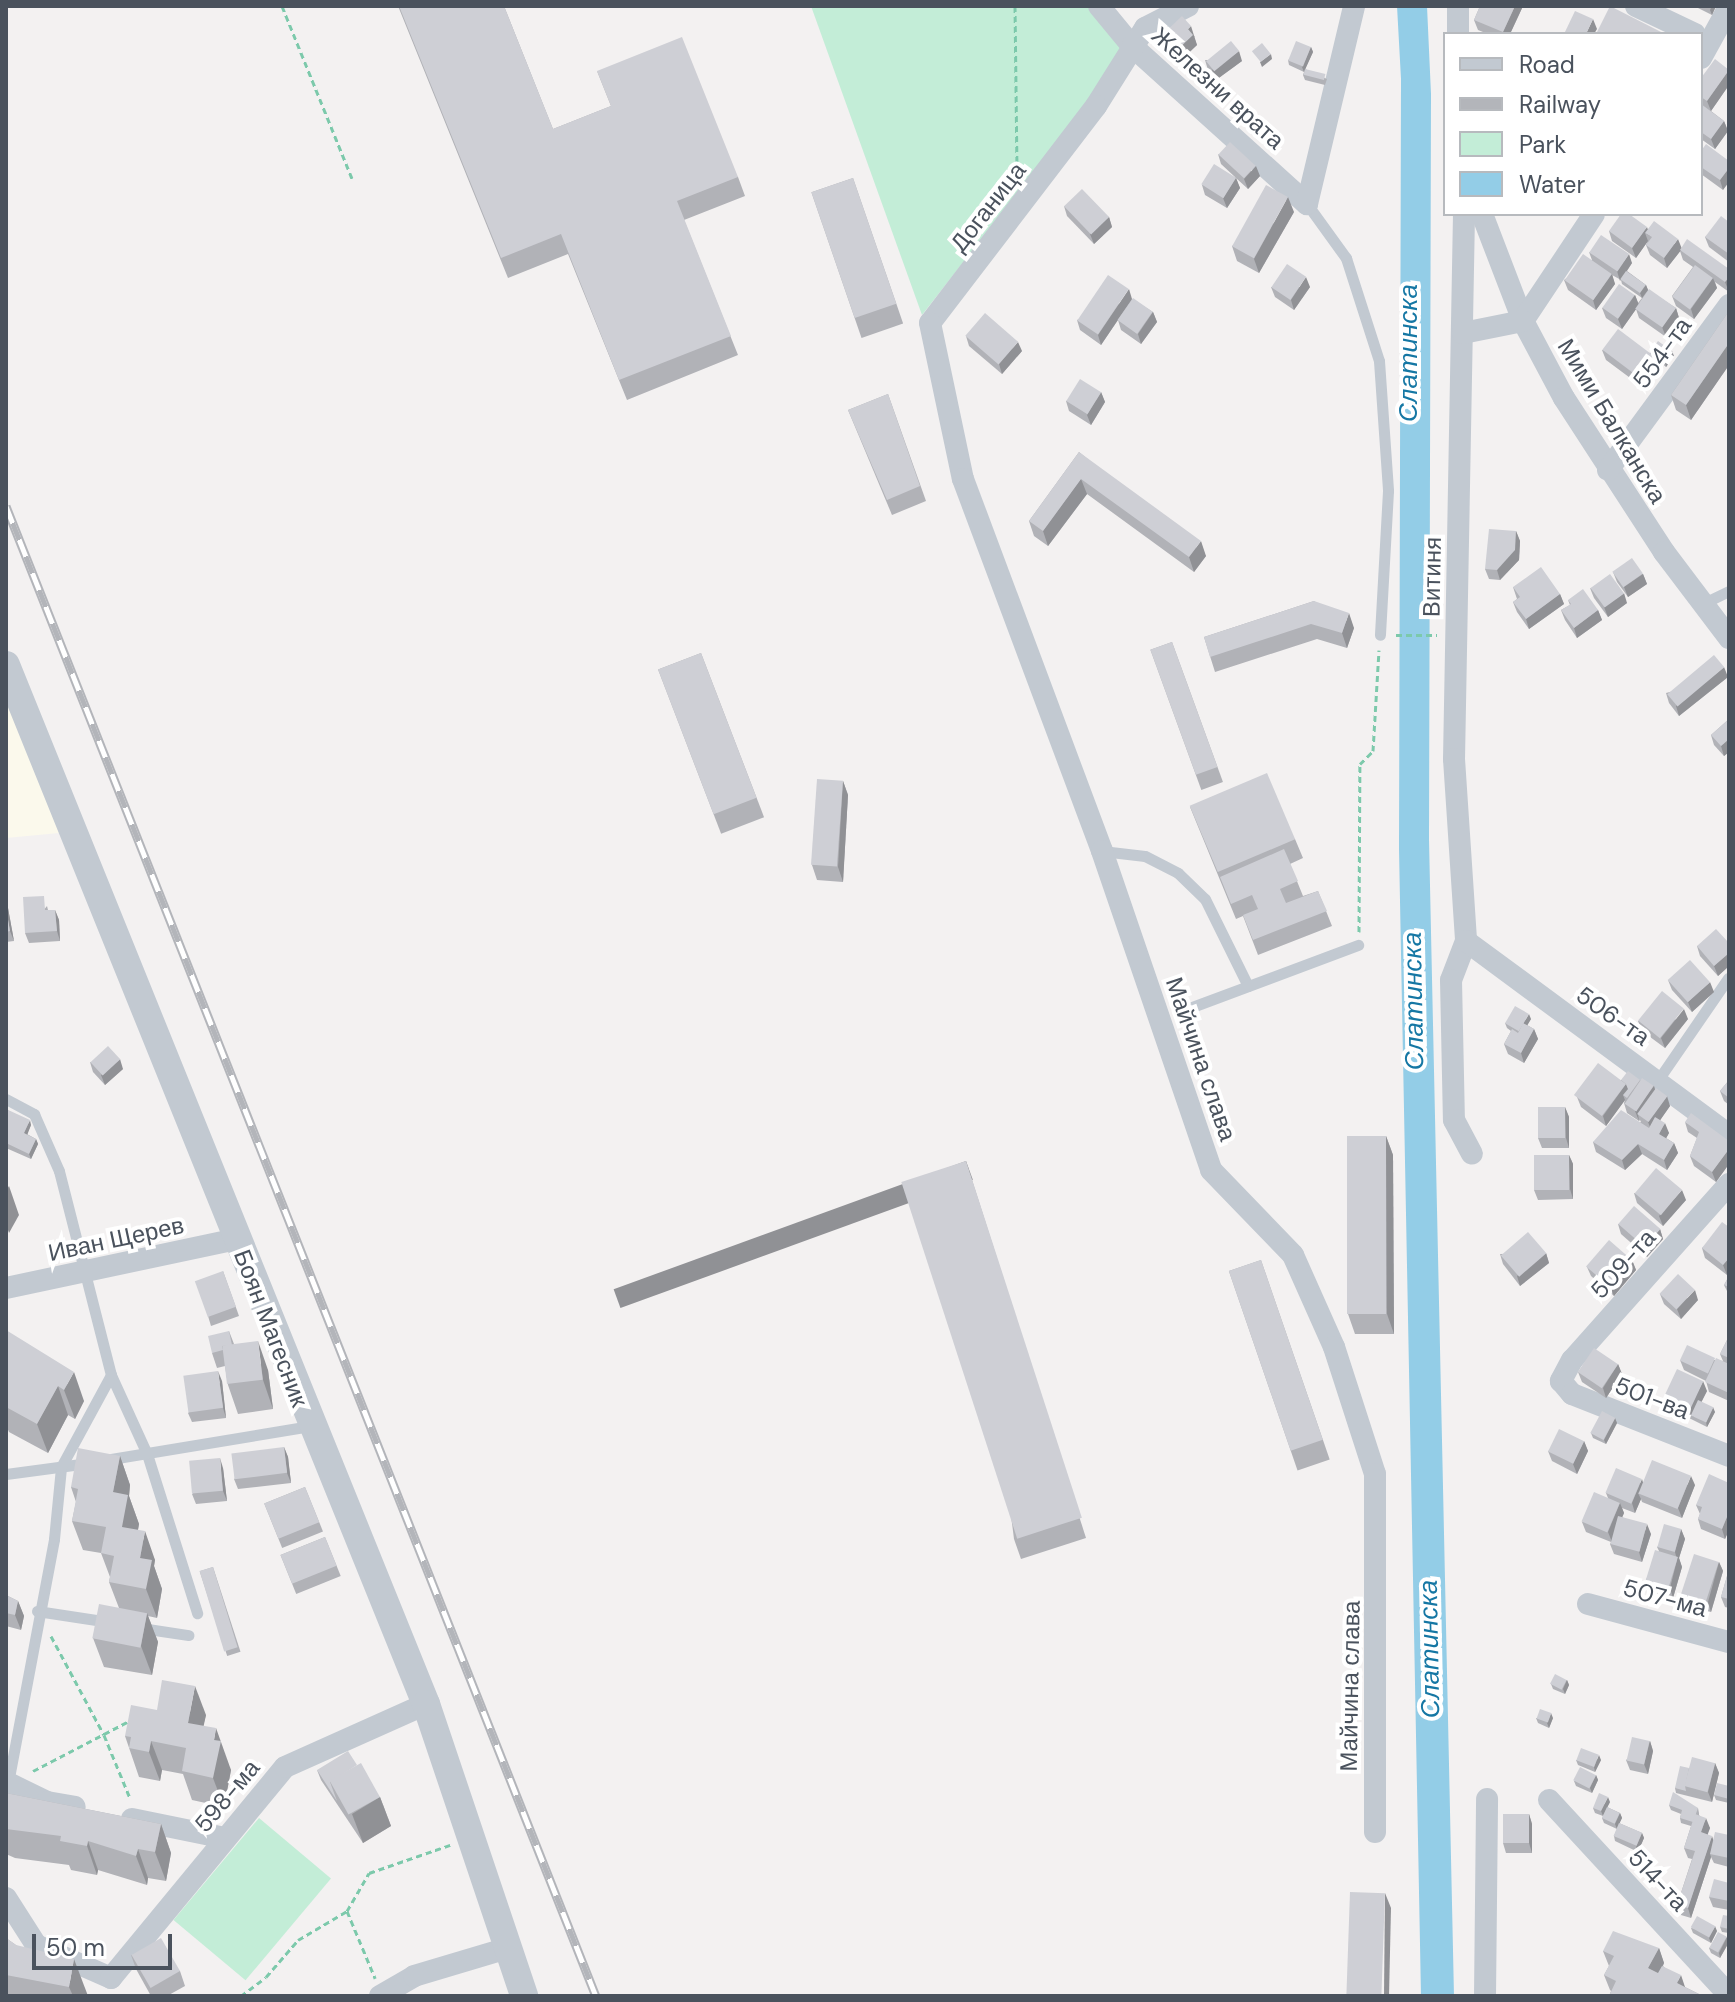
<!DOCTYPE html>
<meta charset="utf-8">
<style>
body{margin:0}
#map{position:relative;width:1735px;height:2002px;overflow:hidden;background:#f3f1f1;font-family:"DM Sans",sans-serif}
div>[style]{position:absolute}
.commercial>*{inset:0;background:#fbf9ec}
.green>*{inset:0;background:#c3edd7;transform-origin:0 0}
.water>*{inset:0;background:#93cde7}
.path>*{height:3px;margin-top:-1.5px;transform-origin:0;background:repeating-linear-gradient(90deg,#7cc9ab 0 6px,transparent 0 10px)}
.service>*{height:11px;margin:-5.5px;padding:0 5.5px;transform-origin:5.5px;border-radius:5.5px;background:#c2c9d1}
.minor>*{height:22px;margin:-11px;padding:0 11px;transform-origin:11px;border-radius:11px;background:#c2c9d1}
.tertiary>*{height:28px;margin:-14px;padding:0 14px;transform-origin:14px;border-radius:14px;background:#c2c9d1}
.rail>*{height:9px;margin-top:-4.5px;transform-origin:0;background:repeating-linear-gradient(90deg,#fff 0 18px,#b3b5ba 0 36px);box-sizing:border-box;border-block:2px solid #b3b5ba}
.wall>*{inset:0;background:#b1b2b7;transform-origin:0 0}
.shaded-wall>*{inset:0;background:#909195;transform-origin:0 0}
.building>*{inset:0;background:#cecfd5;transform-origin:0 0}
span{translate:-50% -50%;white-space:nowrap;text-align:center;line-height:1.15;-webkit-text-stroke:8px #fff;paint-order:stroke}
.street-label{font-size:24px;color:#4a525d}
.water-label{font-size:26px;color:#1577a4;font-style:italic}
.frame{position:absolute;inset:0;border:8px solid #4a525d;pointer-events:none}
.legend{position:absolute;left:1443px;top:32px;width:260px;height:184px;box-sizing:border-box;background:#fff;border:2px solid #b7babe;margin:0;padding:10px 14px;list-style:none;font-size:24px;color:#4a525d}
.legend li{display:flex;align-items:center;gap:16px;height:40px}
.legend b{width:40px;border:2px solid #b7babe}
.scale{position:absolute;left:32px;top:1934px;width:140px;height:36px;box-sizing:border-box;border:4px solid #4a525d;border-top:0;padding-left:10px;font-size:24px;line-height:28px;white-space:nowrap;color:#4a525d;-webkit-text-stroke:6px #fff;paint-order:stroke}
</style>
<div id="map">
<div class="commercial">
<div style="clip-path:polygon(6px 700px,59px 833px,6px 838px)"></div>
</div>
<div class="green">
<div style="clip-path:polygon(811px 6px,1099px 6px,1132px 46px,922px 315px)"></div>
<div style="left:259px;top:1818px;width:94px;height:133px;rotate:40deg"></div>
</div>
<div class="water">
<div style="clip-path:polygon(1397px 6px,1427px 6px,1431px 94px,1429px 839px,1454px 1996px,1421px 1996px,1399px 849px,1401px 79px)"></div>
</div>
<div class="path">
<div style="left:282px;top:6px;width:186px;rotate:67.9deg"></div>
<div style="left:1015px;top:6px;width:168px;rotate:89.3deg"></div>
<div style="left:1396px;top:635px;width:41px"></div>
<div style="left:1359px;top:932px;width:168px;rotate:-89.7deg"></div>
<div style="left:1360px;top:764px;width:18px;rotate:-45deg"></div>
<div style="left:1373px;top:751px;width:101px;rotate:-86.6deg"></div>
<div style="left:51px;top:1636px;width:112px;rotate:61.8deg"></div>
<div style="left:104px;top:1735px;width:68px;rotate:67.6deg"></div>
<div style="left:33px;top:1771px;width:108px;rotate:-27.5deg"></div>
<div style="left:347px;top:1911px;width:73px;rotate:67.3deg"></div>
<div style="left:241px;top:1996px;width:31px;rotate:-37deg"></div>
<div style="left:266px;top:1977px;width:49px;rotate:-49.1deg"></div>
<div style="left:298px;top:1940px;width:57px;rotate:-30.6deg"></div>
<div style="left:347px;top:1911px;width:44px;rotate:-59.9deg"></div>
<div style="left:369px;top:1873px;width:86px;rotate:-19.1deg"></div>
</div>
<div class="service">
<div style="left:1307px;top:204px;width:67px;rotate:54.2deg"></div>
<div style="left:1346px;top:258px;width:108px;rotate:72.2deg"></div>
<div style="left:1379px;top:361px;width:130px;rotate:86deg"></div>
<div style="left:1388px;top:491px;width:144px;rotate:93.2deg"></div>
<div style="left:1702px;top:604px;width:30px;rotate:-26deg"></div>
<div style="left:1102px;top:851px;width:43px;rotate:6.6deg"></div>
<div style="left:1145px;top:856px;width:37px;rotate:27deg"></div>
<div style="left:1178px;top:873px;width:37px;rotate:44deg"></div>
<div style="left:1205px;top:899px;width:97px;rotate:63.7deg"></div>
<div style="left:1184px;top:1010px;width:186px;rotate:-20.5deg"></div>
<div style="left:1658px;top:1080px;width:124px;rotate:-55.5deg"></div>
<div style="left:6px;top:1099px;width:32px;rotate:28deg"></div>
<div style="left:34px;top:1114px;width:62px;rotate:66.3deg"></div>
<div style="left:59px;top:1171px;width:211px;rotate:75.7deg"></div>
<div style="left:111px;top:1375px;width:87px;rotate:65.5deg"></div>
<div style="left:147px;top:1454px;width:167px;rotate:72.5deg"></div>
<div style="left:105px;top:1460px;width:208px;rotate:-9.4deg"></div>
<div style="left:6px;top:1474px;width:83px;rotate:-7.6deg"></div>
<div style="left:37px;top:1611px;width:73px;rotate:8.7deg"></div>
<div style="left:141px;top:1628px;width:48px;rotate:8.5deg"></div>
<div style="left:8px;top:1783px;width:248px;rotate:-79.3deg"></div>
<div style="left:54px;top:1539px;width:72px;rotate:-84.4deg"></div>
<div style="left:61px;top:1467px;width:105px;rotate:-61.5deg"></div>
</div>
<div class="minor">
<div style="left:1099px;top:6px;width:52px;rotate:50.5deg"></div>
<div style="left:1132px;top:46px;width:236px;rotate:42.1deg"></div>
<div style="left:1307px;top:204px;width:204px;rotate:-76.6deg"></div>
<div style="left:1188px;top:6px;width:48px;rotate:152.9deg"></div>
<div style="left:1145px;top:28px;width:92px;rotate:122.1deg"></div>
<div style="left:1096px;top:106px;width:273px;rotate:127.4deg"></div>
<div style="left:930px;top:323px;width:159px;rotate:78.1deg"></div>
<div style="left:963px;top:479px;width:397px;rotate:69.5deg"></div>
<div style="left:1102px;top:851px;width:337px;rotate:71.1deg"></div>
<div style="left:1211px;top:1170px;width:118px;rotate:46deg"></div>
<div style="left:1293px;top:1255px;width:101px;rotate:66deg"></div>
<div style="left:1334px;top:1347px;width:133px;rotate:72.1deg"></div>
<div style="left:1375px;top:1474px;width:358px;rotate:90deg"></div>
<div style="left:1458px;top:6px;width:28px;rotate:90deg"></div>
<div style="left:1636px;top:6px;width:65px;rotate:25.4deg"></div>
<div style="left:1701px;top:58px;width:58px;rotate:-61.2deg"></div>
<div style="left:1464px;top:214px;width:545px;rotate:91.05deg"></div>
<div style="left:1454px;top:759px;width:182px;rotate:86.2deg"></div>
<div style="left:1466px;top:941px;width:42px;rotate:111deg"></div>
<div style="left:1451px;top:980px;width:140px;rotate:88.8deg"></div>
<div style="left:1454px;top:1120px;width:38px;rotate:62deg"></div>
<div style="left:1482px;top:214px;width:115px;rotate:69deg"></div>
<div style="left:1523px;top:321px;width:87px;rotate:62deg"></div>
<div style="left:1564px;top:398px;width:184px;rotate:57deg"></div>
<div style="left:1664px;top:552px;width:108px;rotate:52.9deg"></div>
<div style="left:1523px;top:321px;width:128px;rotate:-56.4deg"></div>
<div style="left:1463px;top:333px;width:61px;rotate:-11.3deg"></div>
<div style="left:1608px;top:470px;width:205px;rotate:-53.7deg"></div>
<div style="left:1466px;top:941px;width:327px;rotate:36.4deg"></div>
<div style="left:1729px;top:1184px;width:236px;rotate:131.7deg"></div>
<div style="left:1572px;top:1360px;width:24px;rotate:118deg"></div>
<div style="left:1561px;top:1381px;width:17px;rotate:50deg"></div>
<div style="left:1572px;top:1394px;width:169px;rotate:21.5deg"></div>
<div style="left:6px;top:1288px;width:236px;rotate:-12deg"></div>
<div style="left:1588px;top:1604px;width:146px;rotate:15.1deg"></div>
<div style="left:6px;top:1782px;width:46px;rotate:26deg"></div>
<div style="left:47px;top:1802px;width:28px;rotate:10deg"></div>
<div style="left:1549px;top:1800px;width:265px;rotate:47.3deg"></div>
<div style="left:132px;top:1819px;width:95px;rotate:11.5deg"></div>
<div style="left:6px;top:1898px;width:56px;rotate:57.4deg"></div>
<div style="left:36px;top:1945px;width:82px;rotate:23.7deg"></div>
<div style="left:111px;top:1978px;width:273px;rotate:-50.5deg"></div>
<div style="left:285px;top:1767px;width:154px;rotate:-24.1deg"></div>
<div style="left:380px;top:1996px;width:39px;rotate:-30deg"></div>
<div style="left:414px;top:1976px;width:98px;rotate:-16.6deg"></div>
<div style="left:1485px;top:1996px;width:197px;rotate:-89.4deg"></div>
</div>
<div class="tertiary">
<div style="left:6px;top:665px;width:1121px;rotate:67.99deg"></div>
<div style="left:426px;top:1704px;width:308px;rotate:71.4deg"></div>
</div>
<div class="rail">
<div style="left:6px;top:506px;width:1603px;rotate:68.4deg"></div>
</div>
<div class="wall">
<div style="clip-path:polygon(398px 6px,504px 6px,553px 129px,611px 106px,597px 71px,738px 177px,745px 196px,684px 220px,738px 355px,627px 400px,568px 254px,508px 278px)"></div>
<div style="clip-path:polygon(1480px 6px,1523px 6px,1510px 34px,1488px 34px,1478px 30px,1474px 20px)"></div>
<div style="clip-path:polygon(1694px 6px,1716px 6px,1712px 15px)"></div>
<div style="clip-path:polygon(1195px 36px,1194px 37px,1197px 45px,1178px 63px,1163px 48px,1159px 38px)"></div>
<div style="clip-path:polygon(1311px 47px,1313px 52px,1305px 69px,1327px 79px,1325px 85px,1305px 80px,1303px 75px,1304px 72px,1289px 65px,1288px 60px)"></div>
<div style="clip-path:polygon(1205px 60px,1242px 61px,1216px 80px,1208px 70px)"></div>
<div style="clip-path:polygon(1729px 69px,1729px 85px,1711px 111px,1724px 121px,1728px 131px,1715px 149px,1701px 139px,1701px 78px)"></div>
<div style="clip-path:polygon(1701px 151px,1729px 161px,1723px 190px,1701px 174px)"></div>
<div style="clip-path:polygon(1218px 154px,1260px 176px,1248px 189px,1236px 178px,1240px 188px,1227px 208px,1205px 195px,1202px 185px,1235px 177px,1221px 164px)"></div>
<div style="left:853px;top:178px;width:154px;height:44px;rotate:71deg"></div>
<div style="clip-path:polygon(1064px 206px,1109px 217px,1112px 227px,1094px 244px,1067px 216px)"></div>
<div style="clip-path:polygon(1294px 212px,1259px 273px,1237px 261px,1232px 246px)"></div>
<div style="clip-path:polygon(1729px 222px,1729px 262px,1709px 247px,1705px 237px)"></div>
<div style="clip-path:polygon(1648px 229px,1681px 248px,1729px 269px,1729px 292px,1715px 282px,1717px 288px,1694px 319px,1676px 306px,1672px 296px,1693px 267px,1683px 260px,1680px 251px,1667px 268px,1650px 255px,1646px 245px,1648px 241px,1636px 258px,1612px 241px,1609px 231px)"></div>
<div style="clip-path:polygon(1589px 252px,1632px 263px,1627px 271px,1646px 285px,1648px 290px,1676px 308px,1679px 318px,1666px 337px,1639px 318px,1636px 309px,1622px 329px,1606px 318px,1602px 308px,1635px 295px,1638px 303px,1642px 298px,1622px 284px,1621px 280px,1612px 275px,1615px 284px,1596px 310px,1568px 290px,1564px 280px,1592px 260px)"></div>
<div style="clip-path:polygon(1271px 287px,1310px 287px,1294px 310px,1275px 297px)"></div>
<div style="clip-path:polygon(1132px 299px,1153px 312px,1157px 322px,1141px 344px,1121px 330px,1118px 320px,1101px 345px,1080px 330px,1077px 320px)"></div>
<div style="clip-path:polygon(1729px 311px,1729px 365px,1691px 420px,1676px 410px,1671px 395px)"></div>
<div style="clip-path:polygon(966px 336px,1022px 351px,1002px 374px,969px 346px)"></div>
<div style="clip-path:polygon(1602px 350px,1651px 353px,1674px 356px,1666px 367px,1659px 361px,1661px 368px,1645px 389px,1606px 360px)"></div>
<div style="clip-path:polygon(1101px 392px,1105px 402px,1091px 425px,1069px 411px,1066px 401px)"></div>
<div style="clip-path:polygon(888px 394px,926px 501px,892px 515px,848px 410px)"></div>
<div style="clip-path:polygon(1079px 452px,1206px 556px,1194px 572px,1087px 494px,1048px 546px,1034px 536px,1029px 521px)"></div>
<div style="clip-path:polygon(1516px 531px,1520px 541px,1519px 560px,1500px 580px,1489px 579px,1485px 569px)"></div>
<div style="clip-path:polygon(1613px 572px,1643px 574px,1647px 584px,1628px 597px,1617px 582px)"></div>
<div style="clip-path:polygon(1513px 587px,1560px 594px,1564px 604px,1529px 629px,1517px 612px,1513px 602px,1517px 599px)"></div>
<div style="clip-path:polygon(1590px 588px,1627px 603px,1608px 617px,1594px 598px)"></div>
<div style="clip-path:polygon(1568px 600px,1598px 610px,1602px 620px,1577px 638px,1565px 620px,1561px 610px,1570px 605px)"></div>
<div style="clip-path:polygon(1314px 601px,1354px 628px,1347px 648px,1317px 639px,1215px 672px,1204px 637px)"></div>
<div style="left:1172px;top:642px;width:149px;height:23px;rotate:70deg"></div>
<div style="left:701px;top:653px;width:176px;height:46px;rotate:69deg"></div>
<div style="clip-path:polygon(1728px 677px,1679px 716px,1669px 703px,1666px 693px)"></div>
<div style="clip-path:polygon(1729px 719px,1729px 752px,1724px 756px,1714px 745px,1711px 735px)"></div>
<div style="clip-path:polygon(843px 781px,848px 795px,843px 882px,817px 880px,812px 865px)"></div>
<div style="clip-path:polygon(1190px 807px,1295px 839px,1303px 858px,1290px 864px,1303px 896px,1318px 891px,1332px 926px,1258px 955px,1243px 916px,1236px 919px)"></div>
<div style="clip-path:polygon(6px 897px,14px 941px,6px 942px)"></div>
<div style="clip-path:polygon(47px 906px,48px 910px,55px 910px,59px 920px,60px 941px,29px 943px,25px 933px)"></div>
<div style="clip-path:polygon(1729px 943px,1729px 966px,1718px 976px,1700px 956px,1697px 946px)"></div>
<div style="clip-path:polygon(1668px 980px,1714px 992px,1692px 1012px,1672px 990px)"></div>
<div style="clip-path:polygon(1531px 1019px,1527px 1025px,1534px 1029px,1538px 1039px,1524px 1063px,1508px 1054px,1504px 1044px,1511px 1031px,1507px 1028px,1505px 1023px)"></div>
<div style="clip-path:polygon(1688px 1019px,1665px 1048px,1642px 1031px,1638px 1021px)"></div>
<div style="clip-path:polygon(90px 1062px,123px 1069px,105px 1085px,93px 1072px)"></div>
<div style="clip-path:polygon(1621px 1080px,1640px 1080px,1654px 1086px,1655px 1090px,1670px 1106px,1660px 1120px,1669px 1133px,1666px 1138px,1674px 1143px,1678px 1153px,1667px 1170px,1642px 1154px,1625px 1170px,1596px 1152px,1593px 1142px,1641px 1122px,1640px 1120px,1639px 1121px,1627px 1113px,1624px 1103px,1625px 1100px,1606px 1126px,1581px 1107px,1577px 1097px)"></div>
<div style="clip-path:polygon(1729px 1080px,1729px 1105px,1724px 1101px,1720px 1091px)"></div>
<div style="clip-path:polygon(1565px 1107px,1569px 1117px,1569px 1148px,1542px 1148px,1538px 1138px)"></div>
<div style="clip-path:polygon(6px 1109px,31px 1125px,27px 1134px,36px 1139px,38px 1144px,31px 1159px,6px 1148px)"></div>
<div style="clip-path:polygon(1685px 1122px,1729px 1141px,1729px 1164px,1716px 1182px,1694px 1166px,1690px 1156px,1697px 1138px,1688px 1132px)"></div>
<div style="clip-path:polygon(1386px 1136px,1393px 1155px,1394px 1334px,1355px 1334px,1348px 1314px)"></div>
<div style="clip-path:polygon(1569px 1155px,1573px 1164px,1573px 1199px,1538px 1200px,1534px 1190px)"></div>
<div style="clip-path:polygon(966px 1161px,1086px 1538px,1021px 1559px,1014px 1539px)"></div>
<div style="clip-path:polygon(1634px 1193px,1686px 1200px,1663px 1226px,1637px 1203px)"></div>
<div style="clip-path:polygon(1618px 1224px,1660px 1229px,1663px 1239px,1647px 1257px,1621px 1234px)"></div>
<div style="clip-path:polygon(1729px 1227px,1729px 1272px,1727px 1275px,1705px 1258px,1702px 1248px)"></div>
<div style="clip-path:polygon(1546px 1253px,1549px 1263px,1520px 1286px,1503px 1264px,1500px 1254px)"></div>
<div style="left:1261px;top:1260px;width:211px;height:34px;rotate:71deg"></div>
<div style="clip-path:polygon(1632px 1260px,1636px 1270px,1614px 1296px,1591px 1276px,1587px 1267px)"></div>
<div style="clip-path:polygon(223px 1271px,239px 1316px,211px 1326px,208px 1316px)"></div>
<div style="clip-path:polygon(1729px 1276px,1729px 1295px,1724px 1285px)"></div>
<div style="clip-path:polygon(1660px 1294px,1698px 1300px,1681px 1319px,1664px 1304px)"></div>
<div style="clip-path:polygon(6px 1330px,84px 1401px,75px 1419px,68px 1415px,48px 1453px,9px 1432px,6px 1425px)"></div>
<div style="clip-path:polygon(229px 1331px,234px 1344px,268px 1370px,273px 1409px,238px 1414px,228px 1385px,225px 1366px,217px 1368px,212px 1353px)"></div>
<div style="clip-path:polygon(1729px 1336px,1729px 1401px,1709px 1392px,1706px 1381px,1684px 1370px,1680px 1360px,1715px 1360px,1723px 1361px,1720px 1354px)"></div>
<div style="clip-path:polygon(1618px 1364px,1622px 1374px,1606px 1398px,1582px 1382px,1578px 1372px)"></div>
<div style="clip-path:polygon(222px 1381px,226px 1418px,192px 1422px,188px 1413px)"></div>
<div style="clip-path:polygon(1707px 1391px,1701px 1402px,1715px 1412px,1707px 1427px,1667px 1407px,1664px 1397px)"></div>
<div style="clip-path:polygon(1615px 1418px,1617px 1423px,1606px 1444px,1593px 1438px,1591px 1433px)"></div>
<div style="clip-path:polygon(1584px 1441px,1588px 1451px,1577px 1474px,1552px 1461px,1548px 1451px)"></div>
<div style="clip-path:polygon(284px 1447px,288px 1457px,291px 1483px,238px 1489px,234px 1479px)"></div>
<div style="clip-path:polygon(120px 1456px,130px 1485px,129px 1496px,139px 1524px,138px 1530px,155px 1560px,154px 1566px,162px 1589px,157px 1618px,148px 1616px,158px 1642px,152px 1675px,104px 1667px,93px 1638px,119px 1608px,109px 1582px,110px 1577px,101px 1553px,83px 1550px,72px 1521px,76px 1502px,71px 1487px)"></div>
<div style="clip-path:polygon(223px 1468px,227px 1501px,196px 1504px,192px 1494px)"></div>
<div style="clip-path:polygon(1643px 1482px,1695px 1485px,1682px 1518px,1642px 1502px,1641px 1499px,1635px 1513px,1622px 1508px,1624px 1513px,1622px 1517px,1651px 1534px,1642px 1562px,1614px 1554px,1610px 1544px,1611px 1542px,1586px 1532px,1582px 1522px,1608px 1498px,1606px 1493px)"></div>
<div style="clip-path:polygon(1729px 1483px,1729px 1530px,1725px 1539px,1701px 1529px,1698px 1519px,1700px 1514px,1696px 1505px)"></div>
<div style="left:305px;top:1487px;width:48px;height:44px;rotate:68deg"></div>
<div style="clip-path:polygon(1681px 1529px,1685px 1539px,1679px 1558px,1682px 1567px,1673px 1598px,1649px 1592px,1645px 1582px,1659px 1551px,1657px 1547px)"></div>
<div style="left:325px;top:1537px;width:42px;height:48px;rotate:68deg"></div>
<div style="clip-path:polygon(1719px 1562px,1723px 1571px,1711px 1612px,1686px 1605px,1683px 1595px)"></div>
<div style="left:213px;top:1567px;width:89px;height:14px;rotate:72deg"></div>
<div style="clip-path:polygon(1729px 1569px,1729px 1608px,1725px 1607px,1721px 1597px)"></div>
<div style="clip-path:polygon(6px 1595px,18px 1601px,24px 1616px,21px 1630px,6px 1626px)"></div>
<div style="clip-path:polygon(1567px 1680px,1569px 1685px,1565px 1694px,1553px 1689px,1551px 1684px)"></div>
<div style="clip-path:polygon(157px 1710px,206px 1715px,203px 1726px,231px 1770px,224px 1807px,192px 1800px,183px 1774px,162px 1770px,160px 1781px,139px 1777px,125px 1736px)"></div>
<div style="clip-path:polygon(1536px 1718px,1553px 1718px,1549px 1728px,1538px 1723px)"></div>
<div style="clip-path:polygon(1650px 1741px,1653px 1751px,1648px 1774px,1630px 1770px,1626px 1760px)"></div>
<div style="clip-path:polygon(1576px 1760px,1601px 1760px,1595px 1772px,1578px 1765px)"></div>
<div style="clip-path:polygon(1715px 1763px,1719px 1773px,1712px 1802px,1676px 1793px,1675px 1788px,1689px 1768px)"></div>
<div style="clip-path:polygon(317px 1770px,380px 1797px,391px 1826px,363px 1843px,321px 1780px)"></div>
<div style="clip-path:polygon(1596px 1775px,1598px 1780px,1592px 1793px,1576px 1786px,1574px 1781px)"></div>
<div style="clip-path:polygon(1729px 1786px,1729px 1803px,1716px 1800px,1714px 1795px)"></div>
<div style="clip-path:polygon(6px 1793px,161px 1824px,171px 1853px,166px 1881px,148px 1878px,147px 1885px,98px 1870px,97px 1875px,71px 1870px,69px 1865px,15px 1858px,6px 1854px)"></div>
<div style="clip-path:polygon(1610px 1802px,1607px 1807px,1620px 1813px,1622px 1818px,1619px 1823px,1642px 1833px,1644px 1838px,1638px 1852px,1615px 1841px,1614px 1836px,1617px 1829px,1604px 1823px,1602px 1818px,1603px 1816px,1595px 1813px,1593px 1808px)"></div>
<div style="clip-path:polygon(1669px 1805px,1698px 1808px,1699px 1813px,1699px 1815px,1710px 1828px,1707px 1834px,1713px 1840px,1729px 1835px,1729px 1867px,1714px 1863px,1711px 1857px,1691px 1918px,1681px 1915px,1677px 1905px,1692px 1859px,1688px 1858px,1684px 1848px,1691px 1826px,1681px 1823px,1680px 1818px,1681px 1814px,1671px 1810px)"></div>
<div style="clip-path:polygon(1529px 1814px,1532px 1824px,1532px 1853px,1506px 1853px,1503px 1843px)"></div>
<div style="clip-path:polygon(1729px 1883px,1729px 1910px,1713px 1907px,1709px 1897px)"></div>
<div style="clip-path:polygon(1729px 1916px,1729px 1933px,1722px 1932px,1720px 1927px)"></div>
<div style="clip-path:polygon(1691px 1928px,1717px 1931px,1711px 1943px,1693px 1933px)"></div>
<div style="clip-path:polygon(1727px 1937px,1729px 1942px,1720px 1958px,1711px 1953px,1709px 1948px)"></div>
<div style="clip-path:polygon(6px 1938px,88px 1996px,6px 1996px)"></div>
<div style="clip-path:polygon(1659px 1948px,1664px 1963px,1663px 1966px,1685px 1987px,1699px 1994px,1700px 1996px,1609px 1996px,1611px 1991px,1610px 1990px,1604px 1975px,1609px 1966px,1603px 1951px)"></div>
<div style="clip-path:polygon(131px 1955px,180px 1971px,185px 1986px,167px 1996px,151px 1996px,136px 1969px)"></div>
</div>
<div class="shaded-wall">
<div style="clip-path:polygon(1515px 6px,1523px 6px,1510px 34px,1504px 34px,1503px 32px)"></div>
<div style="clip-path:polygon(1712px 6px,1716px 6px,1712px 15px,1710px 10px)"></div>
<div style="clip-path:polygon(1593px 19px,1597px 29px,1594px 34px,1586px 34px)"></div>
<div style="clip-path:polygon(1191px 26px,1197px 45px,1178px 63px,1174px 53px,1188px 29px)"></div>
<div style="clip-path:polygon(1311px 47px,1313px 52px,1304px 72px,1302px 67px)"></div>
<div style="clip-path:polygon(1239px 51px,1242px 61px,1216px 80px,1212px 70px)"></div>
<div style="clip-path:polygon(1271px 54px,1272px 59px,1262px 67px,1260px 62px)"></div>
<div style="clip-path:polygon(1729px 70px,1729px 85px,1711px 111px,1707px 101px)"></div>
<div style="clip-path:polygon(1724px 121px,1728px 131px,1715px 149px,1711px 139px)"></div>
<div style="clip-path:polygon(1256px 166px,1260px 176px,1248px 189px,1244px 179px)"></div>
<div style="clip-path:polygon(1729px 168px,1729px 182px,1723px 190px,1720px 180px)"></div>
<div style="clip-path:polygon(1236px 178px,1240px 188px,1227px 208px,1223px 198px)"></div>
<div style="clip-path:polygon(1288px 197px,1294px 212px,1259px 273px,1254px 259px)"></div>
<div style="clip-path:polygon(1109px 217px,1112px 227px,1094px 244px,1090px 234px)"></div>
<div style="clip-path:polygon(1647px 227px,1650px 236px,1645px 233px,1648px 241px,1636px 258px,1632px 248px)"></div>
<div style="clip-path:polygon(1678px 239px,1682px 249px,1667px 268px,1664px 258px)"></div>
<div style="clip-path:polygon(1629px 254px,1632px 263px,1620px 281px,1617px 271px)"></div>
<div style="clip-path:polygon(1612px 274px,1615px 284px,1596px 310px,1593px 300px)"></div>
<div style="clip-path:polygon(1306px 277px,1310px 287px,1294px 310px,1291px 300px)"></div>
<div style="clip-path:polygon(1729px 277px,1729px 292px,1725px 282px)"></div>
<div style="clip-path:polygon(1713px 278px,1717px 288px,1694px 319px,1691px 309px)"></div>
<div style="clip-path:polygon(1646px 285px,1648px 290px,1642px 298px,1640px 293px)"></div>
<div style="clip-path:polygon(1129px 289px,1132px 299px,1101px 345px,1098px 335px)"></div>
<div style="clip-path:polygon(1635px 295px,1639px 305px,1622px 329px,1618px 319px)"></div>
<div style="clip-path:polygon(1676px 308px,1679px 318px,1666px 337px,1662px 327px)"></div>
<div style="clip-path:polygon(1153px 312px,1157px 322px,1141px 344px,1138px 334px)"></div>
<div style="clip-path:polygon(1018px 342px,1022px 351px,1002px 374px,999px 364px)"></div>
<div style="clip-path:polygon(1729px 343px,1729px 365px,1691px 420px,1686px 405px)"></div>
<div style="clip-path:polygon(1672px 351px,1674px 356px,1666px 367px,1665px 362px)"></div>
<div style="clip-path:polygon(1657px 358px,1661px 368px,1645px 389px,1641px 379px)"></div>
<div style="clip-path:polygon(1101px 392px,1105px 402px,1091px 425px,1087px 415px)"></div>
<div style="clip-path:polygon(1081px 479px,1087px 494px,1048px 546px,1043px 531px)"></div>
<div style="clip-path:polygon(1516px 531px,1520px 541px,1519px 560px,1500px 580px,1497px 570px)"></div>
<div style="clip-path:polygon(1201px 541px,1206px 556px,1194px 572px,1189px 557px)"></div>
<div style="clip-path:polygon(1643px 574px,1647px 584px,1628px 597px,1624px 587px)"></div>
<div style="clip-path:polygon(1624px 593px,1627px 603px,1608px 617px,1604px 607px)"></div>
<div style="clip-path:polygon(1560px 594px,1564px 604px,1529px 629px,1526px 619px)"></div>
<div style="clip-path:polygon(1598px 610px,1602px 620px,1577px 638px,1574px 628px)"></div>
<div style="clip-path:polygon(1349px 613px,1354px 628px,1347px 648px,1342px 633px)"></div>
<div style="clip-path:polygon(1724px 667px,1728px 677px,1679px 716px,1676px 706px)"></div>
<div style="clip-path:polygon(1729px 739px,1729px 752px,1724px 756px,1721px 746px)"></div>
<div style="clip-path:polygon(843px 781px,848px 795px,843px 882px,838px 867px)"></div>
<div style="clip-path:polygon(6px 897px,14px 941px,10px 931px,6px 908px)"></div>
<div style="clip-path:polygon(55px 910px,59px 920px,60px 941px,57px 931px)"></div>
<div style="clip-path:polygon(1729px 953px,1729px 966px,1718px 976px,1714px 966px)"></div>
<div style="clip-path:polygon(1710px 982px,1714px 992px,1692px 1012px,1688px 1002px)"></div>
<div style="clip-path:polygon(1684px 1009px,1688px 1019px,1665px 1048px,1661px 1038px)"></div>
<div style="clip-path:polygon(1529px 1014px,1531px 1019px,1521px 1036px,1519px 1031px)"></div>
<div style="clip-path:polygon(1534px 1029px,1538px 1039px,1524px 1063px,1521px 1053px)"></div>
<div style="clip-path:polygon(120px 1059px,123px 1069px,105px 1085px,101px 1075px)"></div>
<div style="clip-path:polygon(1626px 1084px,1630px 1094px,1623px 1095px,1625px 1100px,1606px 1126px,1603px 1116px)"></div>
<div style="clip-path:polygon(1654px 1086px,1657px 1096px,1638px 1114px,1639px 1121px,1635px 1111px)"></div>
<div style="clip-path:polygon(1667px 1096px,1670px 1106px,1652px 1132px,1648px 1122px)"></div>
<div style="clip-path:polygon(1565px 1107px,1569px 1117px,1569px 1148px,1566px 1138px)"></div>
<div style="clip-path:polygon(30px 1120px,31px 1125px,26px 1138px,24px 1133px)"></div>
<div style="clip-path:polygon(1665px 1123px,1669px 1133px,1663px 1144px,1659px 1134px)"></div>
<div style="clip-path:polygon(1386px 1136px,1393px 1155px,1394px 1334px,1387px 1314px)"></div>
<div style="clip-path:polygon(36px 1139px,38px 1144px,31px 1159px,29px 1154px)"></div>
<div style="clip-path:polygon(1674px 1143px,1678px 1153px,1667px 1170px,1664px 1160px)"></div>
<div style="clip-path:polygon(1638px 1144px,1642px 1154px,1625px 1170px,1622px 1160px)"></div>
<div style="clip-path:polygon(1729px 1149px,1729px 1164px,1716px 1182px,1712px 1172px)"></div>
<div style="clip-path:polygon(1569px 1155px,1573px 1164px,1573px 1199px,1570px 1189px)"></div>
<div style="left:966px;top:1161px;width:20px;height:375px;rotate:70deg"></div>
<div style="clip-path:polygon(9px 1186px,19px 1215px,9px 1233px,6px 1224px,6px 1191px)"></div>
<div style="clip-path:polygon(1682px 1190px,1686px 1200px,1663px 1226px,1659px 1216px)"></div>
<div style="clip-path:polygon(1660px 1229px,1663px 1239px,1647px 1257px,1644px 1247px)"></div>
<div style="clip-path:polygon(1546px 1253px,1549px 1263px,1520px 1286px,1517px 1276px)"></div>
<div style="clip-path:polygon(1729px 1258px,1729px 1272px,1727px 1275px,1723px 1265px)"></div>
<div style="clip-path:polygon(1632px 1260px,1636px 1270px,1614px 1296px,1610px 1286px)"></div>
<div style="clip-path:polygon(1695px 1290px,1698px 1300px,1681px 1319px,1677px 1309px)"></div>
<div style="clip-path:polygon(258px 1341px,268px 1370px,273px 1409px,263px 1380px)"></div>
<div style="clip-path:polygon(1618px 1364px,1622px 1374px,1606px 1398px,1603px 1388px)"></div>
<div style="clip-path:polygon(218px 1371px,222px 1381px,226px 1418px,223px 1408px)"></div>
<div style="clip-path:polygon(74px 1372px,84px 1401px,75px 1419px,64px 1390px)"></div>
<div style="clip-path:polygon(1703px 1381px,1707px 1391px,1694px 1417px,1691px 1415px,1689px 1410px)"></div>
<div style="clip-path:polygon(58px 1386px,68px 1415px,48px 1453px,37px 1424px)"></div>
<div style="clip-path:polygon(1713px 1407px,1715px 1412px,1707px 1427px,1706px 1422px)"></div>
<div style="clip-path:polygon(1615px 1418px,1617px 1423px,1606px 1444px,1604px 1440px)"></div>
<div style="clip-path:polygon(1584px 1441px,1588px 1451px,1577px 1474px,1573px 1464px)"></div>
<div style="clip-path:polygon(284px 1447px,288px 1457px,291px 1483px,287px 1473px)"></div>
<div style="clip-path:polygon(120px 1456px,130px 1485px,129px 1496px,139px 1524px,133px 1556px,122px 1527px,113px 1492px)"></div>
<div style="clip-path:polygon(220px 1458px,223px 1468px,227px 1501px,223px 1491px)"></div>
<div style="clip-path:polygon(1691px 1476px,1695px 1485px,1682px 1518px,1678px 1508px)"></div>
<div style="clip-path:polygon(1642px 1479px,1645px 1489px,1638px 1493px,1641px 1499px,1635px 1513px,1632px 1503px)"></div>
<div style="clip-path:polygon(1620px 1503px,1624px 1513px,1612px 1542px,1608px 1532px)"></div>
<div style="clip-path:polygon(1729px 1512px,1729px 1530px,1725px 1539px,1722px 1529px)"></div>
<div style="clip-path:polygon(1647px 1524px,1651px 1534px,1642px 1562px,1639px 1552px)"></div>
<div style="clip-path:polygon(1681px 1529px,1685px 1539px,1679px 1558px,1682px 1567px,1673px 1598px,1670px 1588px,1677px 1560px,1675px 1552px)"></div>
<div style="clip-path:polygon(145px 1531px,155px 1560px,154px 1566px,162px 1589px,157px 1618px,146px 1589px,140px 1558px)"></div>
<div style="clip-path:polygon(1719px 1562px,1723px 1571px,1711px 1612px,1708px 1602px)"></div>
<div style="clip-path:polygon(18px 1601px,24px 1616px,21px 1630px,15px 1615px)"></div>
<div style="clip-path:polygon(147px 1613px,158px 1642px,152px 1675px,141px 1646px)"></div>
<div style="clip-path:polygon(1567px 1680px,1569px 1685px,1565px 1694px,1563px 1689px)"></div>
<div style="clip-path:polygon(195px 1686px,206px 1715px,198px 1752px,188px 1723px)"></div>
<div style="clip-path:polygon(1551px 1713px,1553px 1718px,1549px 1728px,1547px 1723px)"></div>
<div style="clip-path:polygon(216px 1728px,231px 1770px,224px 1807px,213px 1778px,214px 1740px)"></div>
<div style="clip-path:polygon(151px 1741px,162px 1770px,160px 1781px,149px 1752px)"></div>
<div style="clip-path:polygon(1650px 1741px,1653px 1751px,1648px 1774px,1644px 1764px)"></div>
<div style="clip-path:polygon(1599px 1755px,1601px 1760px,1595px 1772px,1594px 1767px)"></div>
<div style="clip-path:polygon(1715px 1763px,1719px 1773px,1712px 1802px,1708px 1792px)"></div>
<div style="clip-path:polygon(1596px 1775px,1598px 1780px,1592px 1793px,1590px 1788px)"></div>
<div style="clip-path:polygon(380px 1797px,391px 1826px,363px 1843px,352px 1814px)"></div>
<div style="clip-path:polygon(1608px 1797px,1610px 1802px,1603px 1816px,1601px 1811px)"></div>
<div style="clip-path:polygon(1620px 1813px,1622px 1818px,1617px 1829px,1615px 1824px)"></div>
<div style="clip-path:polygon(1529px 1814px,1532px 1824px,1532px 1853px,1529px 1843px)"></div>
<div style="clip-path:polygon(1706px 1818px,1710px 1828px,1705px 1842px,1701px 1832px)"></div>
<div style="clip-path:polygon(161px 1824px,171px 1853px,166px 1881px,155px 1852px)"></div>
<div style="clip-path:polygon(1642px 1833px,1644px 1838px,1638px 1852px,1636px 1847px)"></div>
<div style="clip-path:polygon(1712px 1836px,1715px 1845px,1710px 1854px,1711px 1857px,1691px 1918px,1688px 1908px)"></div>
<div style="clip-path:polygon(88px 1841px,98px 1870px,97px 1875px,87px 1846px)"></div>
<div style="clip-path:polygon(138px 1849px,148px 1878px,147px 1885px,136px 1856px)"></div>
<div style="clip-path:polygon(1385px 1893px,1391px 1908px,1389px 1996px,1384px 1996px)"></div>
<div style="clip-path:polygon(1715px 1926px,1717px 1931px,1711px 1943px,1709px 1938px)"></div>
<div style="clip-path:polygon(1727px 1937px,1729px 1942px,1720px 1958px,1719px 1953px)"></div>
<div style="clip-path:polygon(1659px 1948px,1664px 1963px,1654px 1983px,1648px 1968px)"></div>
<div style="clip-path:polygon(74px 1959px,88px 1996px,73px 1996px,69px 1987px)"></div>
<div style="clip-path:polygon(1681px 1975px,1686px 1990px,1677px 1983px)"></div>
</div>
<div class="building">
<div style="clip-path:polygon(399px 6px,504px 6px,553px 129px,611px 106px,597px 71px,682px 37px,738px 177px,677px 201px,731px 336px,619px 380px,561px 234px,501px 258px)"></div>
<div style="clip-path:polygon(1480px 6px,1515px 6px,1503px 32px,1474px 20px)"></div>
<div style="clip-path:polygon(1610px 6px,1665px 34px,1596px 34px)"></div>
<div style="clip-path:polygon(1575px 11px,1593px 19px,1586px 34px,1564px 34px)"></div>
<div style="clip-path:polygon(1182px 16px,1191px 26px,1188px 29px,1193px 35px,1174px 53px,1159px 38px)"></div>
<div style="left:1231px;top:41px;width:13px;height:32px;rotate:51deg"></div>
<div style="left:1296px;top:41px;width:16px;height:21px;rotate:22deg"></div>
<div style="left:1262px;top:43px;width:14px;height:13px;rotate:51deg"></div>
<div style="clip-path:polygon(1715px 59px,1729px 70px,1707px 101px,1701px 97px,1701px 78px)"></div>
<div style="left:1305px;top:69px;width:21px;height:6px;rotate:14deg"></div>
<div style="clip-path:polygon(1701px 104px,1724px 121px,1711px 139px,1701px 132px)"></div>
<div style="left:1230px;top:142px;width:35px;height:17px;rotate:43deg"></div>
<div style="clip-path:polygon(1706px 144px,1729px 161px,1729px 168px,1720px 180px,1701px 167px,1701px 151px)"></div>
<div style="left:1214px;top:164px;width:26px;height:24px;rotate:32deg"></div>
<div style="left:853px;top:178px;width:133px;height:44px;rotate:71deg"></div>
<div style="left:1266px;top:185px;width:25px;height:70px;rotate:29deg"></div>
<div style="left:1082px;top:189px;width:39px;height:25px;rotate:46deg"></div>
<div style="clip-path:polygon(1621px 214px,1629px 214px,1647px 227px,1632px 248px,1609px 231px)"></div>
<div style="clip-path:polygon(1721px 216px,1729px 222px,1729px 254px,1705px 237px)"></div>
<div style="clip-path:polygon(1654px 221px,1678px 239px,1664px 258px,1646px 245px,1652px 237px,1645px 233px)"></div>
<div style="left:1601px;top:235px;width:34px;height:21px;rotate:34deg"></div>
<div style="clip-path:polygon(1687px 239px,1729px 269px,1729px 277px,1725px 282px,1680px 250px)"></div>
<div style="left:1583px;top:254px;width:35px;height:32px;rotate:35deg"></div>
<div style="left:1287px;top:264px;width:23px;height:28px;rotate:34deg"></div>
<div style="left:1695px;top:265px;width:22px;height:39px;rotate:36deg"></div>
<div style="left:1626px;top:271px;width:24px;height:10px;rotate:35deg"></div>
<div style="left:1108px;top:275px;width:25px;height:55px;rotate:34deg"></div>
<div style="left:1619px;top:284px;width:19px;height:29px;rotate:35deg"></div>
<div style="left:1649px;top:289px;width:33px;height:24px;rotate:35deg"></div>
<div style="left:1133px;top:298px;width:24px;height:27px;rotate:35deg"></div>
<div style="clip-path:polygon(1729px 311px,1729px 343px,1686px 405px,1671px 395px)"></div>
<div style="left:985px;top:313px;width:44px;height:30px;rotate:41deg"></div>
<div style="left:1618px;top:329px;width:49px;height:26px;rotate:37deg"></div>
<div style="left:1658px;top:341px;width:17px;height:14px;rotate:36deg"></div>
<div style="left:1080px;top:379px;width:25px;height:26px;rotate:32deg"></div>
<div style="clip-path:polygon(888px 394px,920px 486px,887px 500px,848px 410px)"></div>
<div style="clip-path:polygon(1079px 452px,1201px 541px,1189px 557px,1081px 479px,1043px 531px,1029px 521px)"></div>
<div style="clip-path:polygon(1489px 529px,1516px 531px,1515px 550px,1497px 570px,1485px 569px)"></div>
<div style="left:1632px;top:558px;width:19px;height:24px;rotate:55deg"></div>
<div style="clip-path:polygon(1541px 567px,1560px 594px,1526px 619px,1513px 602px,1520px 597px,1513px 587px)"></div>
<div style="left:1610px;top:574px;width:24px;height:24px;rotate:54deg"></div>
<div style="clip-path:polygon(1583px 589px,1598px 610px,1574px 628px,1561px 610px,1571px 604px,1568px 600px)"></div>
<div style="clip-path:polygon(1314px 601px,1349px 613px,1342px 633px,1311px 624px,1210px 657px,1204px 637px)"></div>
<div style="left:1172px;top:642px;width:133px;height:23px;rotate:70deg"></div>
<div style="left:701px;top:653px;width:155px;height:46px;rotate:69deg"></div>
<div style="left:1714px;top:655px;width:16px;height:61px;rotate:50deg"></div>
<div style="clip-path:polygon(1729px 719px,1729px 739px,1721px 746px,1711px 735px)"></div>
<div style="left:1267px;top:773px;width:72px;height:84px;rotate:67deg"></div>
<div style="left:817px;top:779px;width:26px;height:86px;rotate:4deg"></div>
<div style="clip-path:polygon(1284px 849px,1298px 881px,1280px 889px,1286px 903px,1318px 891px,1327px 911px,1253px 940px,1243px 915px,1258px 909px,1252px 895px,1231px 904px,1220px 877px)"></div>
<div style="clip-path:polygon(44px 896px,45px 910px,55px 910px,57px 931px,25px 933px,23px 897px)"></div>
<div style="clip-path:polygon(6px 908px,10px 931px,6px 932px)"></div>
<div style="clip-path:polygon(1716px 929px,1729px 943px,1729px 953px,1714px 966px,1697px 946px)"></div>
<div style="left:1690px;top:960px;width:30px;height:30px;rotate:48deg"></div>
<div style="left:1662px;top:991px;width:28px;height:38px;rotate:39deg"></div>
<div style="left:1515px;top:1006px;width:16px;height:20px;rotate:30deg"></div>
<div style="clip-path:polygon(1523px 1023px,1534px 1029px,1521px 1053px,1504px 1044px,1512px 1029px,1518px 1033px)"></div>
<div style="left:108px;top:1046px;width:18px;height:24px;rotate:47deg"></div>
<div style="left:1598px;top:1063px;width:35px;height:40px;rotate:37deg"></div>
<div style="clip-path:polygon(1628px 1071px,1640px 1080px,1627px 1098px,1623px 1095px,1628px 1089px,1626px 1084px,1621px 1080px)"></div>
<div style="left:1642px;top:1078px;width:14px;height:31px;rotate:34deg"></div>
<div style="clip-path:polygon(1729px 1080px,1729px 1098px,1720px 1091px)"></div>
<div style="left:1656px;top:1088px;width:14px;height:32px;rotate:36deg"></div>
<div style="left:1538px;top:1107px;width:27px;height:31px"></div>
<div style="clip-path:polygon(6px 1109px,30px 1120px,24px 1133px,36px 1139px,29px 1154px,6px 1143px)"></div>
<div style="clip-path:polygon(1621px 1110px,1649px 1128px,1655px 1117px,1665px 1123px,1659px 1134px,1674px 1143px,1664px 1160px,1638px 1144px,1622px 1160px,1593px 1142px)"></div>
<div style="clip-path:polygon(1691px 1113px,1729px 1141px,1729px 1149px,1712px 1172px,1690px 1156px,1699px 1132px,1685px 1122px)"></div>
<div style="left:1347px;top:1136px;width:39px;height:178px"></div>
<div style="left:1534px;top:1155px;width:35px;height:35px"></div>
<div style="left:966px;top:1161px;width:375px;height:68px;rotate:72deg"></div>
<div style="left:1656px;top:1168px;width:34px;height:33px;rotate:40deg"></div>
<div style="left:1634px;top:1206px;width:35px;height:24px;rotate:41deg"></div>
<div style="clip-path:polygon(1722px 1222px,1729px 1227px,1729px 1258px,1723px 1265px,1702px 1248px)"></div>
<div style="left:1528px;top:1232px;width:28px;height:36px;rotate:49deg"></div>
<div style="left:1609px;top:1240px;width:30px;height:35px;rotate:41deg"></div>
<div style="left:1261px;top:1260px;width:190px;height:34px;rotate:71deg"></div>
<div style="left:223px;top:1271px;width:38px;height:30px;rotate:70deg"></div>
<div style="left:1678px;top:1274px;width:23px;height:27px;rotate:43deg"></div>
<div style="clip-path:polygon(1729px 1276px,1729px 1287px,1724px 1285px)"></div>
<div style="clip-path:polygon(6px 1330px,74px 1372px,64px 1390px,58px 1386px,37px 1424px,6px 1407px)"></div>
<div style="clip-path:polygon(229px 1331px,232px 1345px,222px 1346px,223px 1350px,212px 1353px,208px 1336px)"></div>
<div style="clip-path:polygon(1729px 1336px,1729px 1358px,1720px 1354px)"></div>
<div style="left:258px;top:1341px;width:39px;height:36px;rotate:83deg"></div>
<div style="left:1687px;top:1345px;width:31px;height:17px;rotate:25deg"></div>
<div style="left:1594px;top:1348px;width:29px;height:29px;rotate:34deg"></div>
<div style="clip-path:polygon(1716px 1358px,1729px 1364px,1729px 1393px,1705px 1382px)"></div>
<div style="left:1677px;top:1369px;width:29px;height:31px;rotate:25deg"></div>
<div style="left:218px;top:1371px;width:37px;height:35px;rotate:82deg"></div>
<div style="left:1698px;top:1400px;width:17px;height:17px;rotate:25deg"></div>
<div style="left:1602px;top:1411px;width:15px;height:25px;rotate:28deg"></div>
<div style="left:1559px;top:1429px;width:28px;height:25px;rotate:26deg"></div>
<div style="left:284px;top:1447px;width:26px;height:53px;rotate:83deg"></div>
<div style="clip-path:polygon(78px 1448px,120px 1456px,113px 1492px,128px 1495px,122px 1527px,145px 1531px,140px 1558px,152px 1560px,146px 1589px,109px 1582px,114px 1556px,101px 1553px,106px 1527px,72px 1521px,78px 1489px,71px 1487px)"></div>
<div style="left:220px;top:1458px;width:33px;height:31px;rotate:85deg"></div>
<div style="left:1652px;top:1460px;width:42px;height:36px;rotate:22deg"></div>
<div style="left:1616px;top:1468px;width:28px;height:27px;rotate:23deg"></div>
<div style="clip-path:polygon(1709px 1474px,1729px 1483px,1729px 1512px,1722px 1529px,1698px 1519px,1702px 1507px,1696px 1505px)"></div>
<div style="left:305px;top:1487px;width:38px;height:44px;rotate:68deg"></div>
<div style="left:1594px;top:1492px;width:28px;height:32px;rotate:23deg"></div>
<div style="left:1618px;top:1516px;width:30px;height:29px;rotate:15deg"></div>
<div style="left:1664px;top:1524px;width:18px;height:24px;rotate:16deg"></div>
<div style="left:325px;top:1537px;width:31px;height:48px;rotate:68deg"></div>
<div style="left:1655px;top:1550px;width:24px;height:34px;rotate:17deg"></div>
<div style="left:1694px;top:1554px;width:26px;height:42px;rotate:18deg"></div>
<div style="left:213px;top:1567px;width:84px;height:14px;rotate:73deg"></div>
<div style="clip-path:polygon(1729px 1569px,1729px 1599px,1721px 1597px)"></div>
<div style="clip-path:polygon(6px 1595px,18px 1601px,15px 1615px,6px 1613px)"></div>
<div style="left:99px;top:1604px;width:49px;height:35px;rotate:11deg"></div>
<div style="left:1555px;top:1674px;width:13px;height:11px;rotate:27deg"></div>
<div style="clip-path:polygon(162px 1680px,195px 1686px,188px 1723px,216px 1728px,214px 1740px,221px 1741px,213px 1778px,182px 1771px,186px 1748px,151px 1741px,149px 1752px,129px 1748px,131px 1737px,125px 1736px,131px 1705px,157px 1710px)"></div>
<div style="left:1540px;top:1709px;width:12px;height:10px;rotate:20deg"></div>
<div style="left:1632px;top:1737px;width:18px;height:24px;rotate:13deg"></div>
<div style="left:1581px;top:1748px;width:19px;height:13px;rotate:21deg"></div>
<div style="clip-path:polygon(348px 1751px,357px 1765px,330px 1782px,337px 1801px,317px 1770px)"></div>
<div style="left:1692px;top:1757px;width:24px;height:30px;rotate:15deg"></div>
<div style="left:361px;top:1763px;width:39px;height:36px;rotate:61deg"></div>
<div style="clip-path:polygon(1680px 1766px,1689px 1768px,1685px 1786px,1686px 1791px,1675px 1788px)"></div>
<div style="left:1580px;top:1767px;width:18px;height:15px;rotate:27deg"></div>
<div style="clip-path:polygon(1717px 1783px,1729px 1786px,1729px 1799px,1714px 1795px)"></div>
<div style="clip-path:polygon(1673px 1792px,1698px 1808px,1693px 1822px,1680px 1818px,1682px 1810px,1669px 1805px)"></div>
<div style="clip-path:polygon(6px 1793px,161px 1824px,155px 1852px,138px 1849px,136px 1856px,88px 1841px,87px 1846px,60px 1841px,61px 1836px,6px 1829px)"></div>
<div style="clip-path:polygon(1599px 1793px,1608px 1797px,1601px 1811px,1593px 1808px)"></div>
<div style="left:1607px;top:1807px;width:14px;height:12px;rotate:25deg"></div>
<div style="left:1503px;top:1814px;width:26px;height:29px"></div>
<div style="clip-path:polygon(1695px 1814px,1706px 1818px,1701px 1832px,1712px 1836px,1688px 1908px,1677px 1905px,1695px 1851px,1684px 1848px)"></div>
<div style="left:1619px;top:1823px;width:25px;height:14px;rotate:23deg"></div>
<div style="clip-path:polygon(1715px 1832px,1729px 1835px,1729px 1858px,1710px 1854px)"></div>
<div style="clip-path:polygon(1714px 1879px,1729px 1883px,1729px 1901px,1709px 1897px)"></div>
<div style="left:1350px;top:1892px;width:35px;height:104px;rotate:2deg"></div>
<div style="clip-path:polygon(1723px 1915px,1729px 1916px,1729px 1929px,1720px 1927px)"></div>
<div style="left:1697px;top:1916px;width:21px;height:13px;rotate:29deg"></div>
<div style="clip-path:polygon(1613px 1931px,1659px 1948px,1648px 1968px,1658px 1973px,1662px 1966px,1681px 1975px,1677px 1983px,1699px 1994px,1698px 1996px,1609px 1996px,1616px 1981px,1604px 1975px,1614px 1956px,1603px 1951px)"></div>
<div style="left:1718px;top:1932px;width:10px;height:18px;rotate:29deg"></div>
<div style="clip-path:polygon(6px 1938px,16px 1945px,74px 1959px,69px 1987px,6px 1975px)"></div>
<div style="left:161px;top:1938px;width:38px;height:34px;rotate:60deg"></div>
</div>
<div class="street-label">
<span style="left:1218px;top:88px;rotate:42deg">Железни врата</span>
<span style="left:988px;top:207px;rotate:-52deg">Доганица</span>
<span style="left:1662px;top:353px;rotate:-54deg">554-та</span>
<span style="left:1612px;top:421px;rotate:59deg">Мими Балканска</span>
<span style="left:1432px;top:577px;rotate:-89deg">Витиня</span>
<span style="left:1613px;top:1016px;rotate:35deg">506-та</span>
<span style="left:1201px;top:1059px;rotate:71deg">Майчина слава</span>
<span style="left:116px;top:1239px;rotate:-12deg">Иван Щерев</span>
<span style="left:1623px;top:1264px;rotate:-48deg">509-та</span>
<span style="left:271px;top:1328px;rotate:69deg">Боян Магесник</span>
<span style="left:1652px;top:1398px;rotate:21deg">501-ва</span>
<span style="left:1665px;top:1598px;rotate:15deg">507-ма</span>
<span style="left:1350px;top:1686px;rotate:-89deg">Майчина слава</span>
<span style="left:227px;top:1796px;rotate:-50deg">598-ма</span>
<span style="left:1658px;top:1880px;rotate:47deg">514-та</span>
</div>
<div class="water-label">
<span style="left:1409px;top:353px;rotate:-90deg">Слатинска</span>
<span style="left:1414px;top:1001px;rotate:-91deg">Слатинска</span>
<span style="left:1430px;top:1649px;rotate:-91deg">Слатинска</span>
</div>
<div class="frame"></div>
<ul class="legend">
<li><b style="height:10px;background:#c2c9d1"></b>Road</li>
<li><b style="height:10px;background:#b3b5ba"></b>Railway</li>
<li><b style="height:22px;background:#c3edd7"></b>Park</li>
<li><b style="height:22px;background:#93cde7"></b>Water</li>
</ul>
<div class="scale">50 m</div>
</div>
